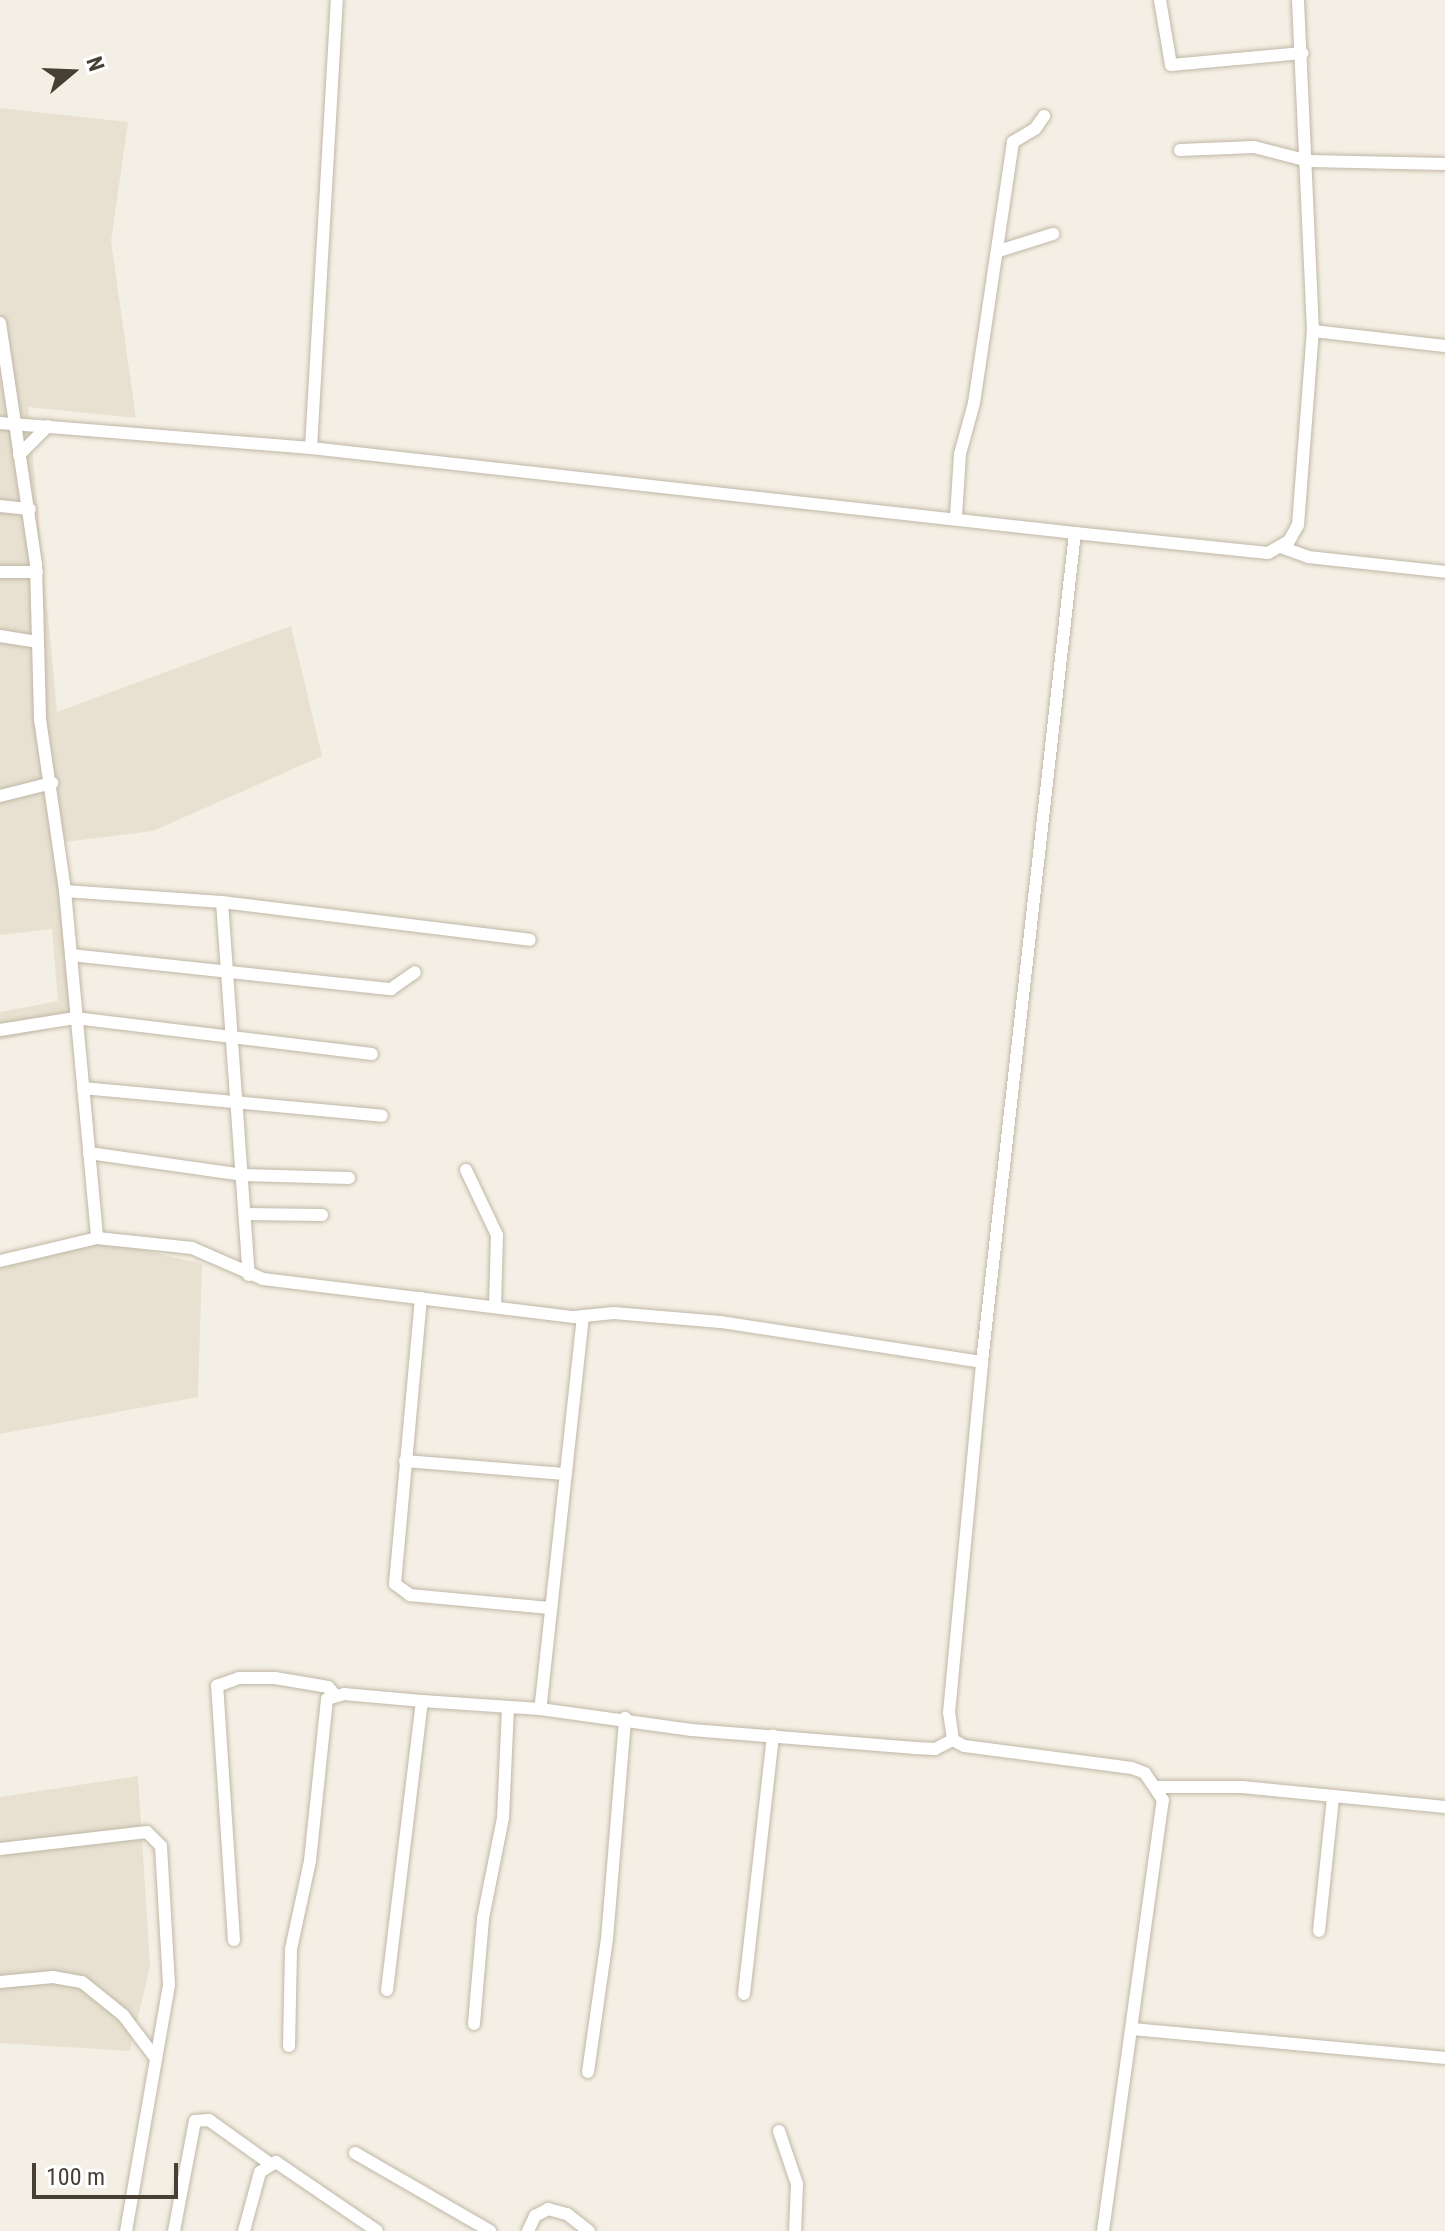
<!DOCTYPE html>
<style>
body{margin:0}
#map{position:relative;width:1445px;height:2231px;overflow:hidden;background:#f4efe4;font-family:"Roboto Condensed",sans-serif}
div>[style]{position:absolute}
.residential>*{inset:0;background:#e8e1d1}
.roads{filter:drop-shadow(0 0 2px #c0b7a6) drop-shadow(0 0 2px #c0b7a6)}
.minor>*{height:12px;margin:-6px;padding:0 6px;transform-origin:6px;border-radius:6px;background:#fff}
span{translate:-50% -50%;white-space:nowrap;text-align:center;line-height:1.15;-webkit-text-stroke:6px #fff;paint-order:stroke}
.north{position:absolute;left:32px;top:32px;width:80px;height:80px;-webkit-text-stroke:6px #fff;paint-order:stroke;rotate:71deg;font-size:22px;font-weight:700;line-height:32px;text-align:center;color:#473f33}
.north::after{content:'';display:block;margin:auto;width:28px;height:36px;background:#473f33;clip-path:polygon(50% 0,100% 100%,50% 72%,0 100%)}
.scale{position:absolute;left:32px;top:2163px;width:146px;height:36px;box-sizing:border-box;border:4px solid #473f33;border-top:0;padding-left:10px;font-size:24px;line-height:28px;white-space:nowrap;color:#473f33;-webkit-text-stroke:6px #fff;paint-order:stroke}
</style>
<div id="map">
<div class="residential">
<div style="clip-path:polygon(0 108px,128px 122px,111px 241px,136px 418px,28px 407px,57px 712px,291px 626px,322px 756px,153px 831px,64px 842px,82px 1022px,0 1040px,0 1012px,58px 1001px,52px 929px,0 935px)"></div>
<div style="clip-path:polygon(92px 1238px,202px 1264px,198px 1397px,0 1434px,0 1259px)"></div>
<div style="clip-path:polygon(138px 1776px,150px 1966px,130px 2051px,0 2043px,0 1797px)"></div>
</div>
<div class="roads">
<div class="minor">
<div style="left:1160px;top:0;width:66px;rotate:80.4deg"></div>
<div style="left:1171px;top:65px;width:132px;rotate:-5.2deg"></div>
<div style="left:1180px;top:150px;width:74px;rotate:-2.3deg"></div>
<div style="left:1254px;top:147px;width:57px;rotate:14.3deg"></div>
<div style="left:1309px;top:161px;width:136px;rotate:1.3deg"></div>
<div style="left:999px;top:251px;width:57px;rotate:-17.5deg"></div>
<div style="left:0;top:323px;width:245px;rotate:81.5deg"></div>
<div style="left:36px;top:565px;width:154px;rotate:88.5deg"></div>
<div style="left:40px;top:719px;width:174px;rotate:81.7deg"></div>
<div style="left:65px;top:891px;width:348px;rotate:84.7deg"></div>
<div style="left:1313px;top:331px;width:133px;rotate:6.5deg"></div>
<div style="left:0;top:423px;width:312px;rotate:4.6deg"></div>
<div style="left:311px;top:448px;width:769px;rotate:6.35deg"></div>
<div style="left:311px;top:448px;width:449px;rotate:-86.7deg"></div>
<div style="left:19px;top:455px;width:41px;rotate:-45deg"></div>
<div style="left:0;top:506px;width:30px;rotate:6deg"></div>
<div style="left:956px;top:516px;width:62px;rotate:-86.3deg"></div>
<div style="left:960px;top:454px;width:53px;rotate:-74.6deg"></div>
<div style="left:974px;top:403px;width:264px;rotate:-81.5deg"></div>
<div style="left:1013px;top:142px;width:26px;rotate:-31deg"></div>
<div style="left:1035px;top:129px;width:16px;rotate:-55deg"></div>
<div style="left:1281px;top:547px;width:29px;rotate:20deg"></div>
<div style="left:1308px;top:557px;width:138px;rotate:6.2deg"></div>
<div style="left:0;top:572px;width:37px"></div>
<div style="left:0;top:636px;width:36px;rotate:9deg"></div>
<div style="left:0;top:796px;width:54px;rotate:-14deg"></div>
<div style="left:65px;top:891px;width:157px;rotate:4deg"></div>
<div style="left:222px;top:902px;width:310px;rotate:7deg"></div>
<div style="left:222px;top:902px;width:374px;rotate:85.9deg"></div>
<div style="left:71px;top:955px;width:322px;rotate:6.1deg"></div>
<div style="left:391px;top:989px;width:29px;rotate:-35deg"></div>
<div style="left:0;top:1030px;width:76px;rotate:-9.1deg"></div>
<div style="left:75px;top:1018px;width:299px;rotate:6.9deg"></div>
<div style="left:83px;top:1088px;width:300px;rotate:5.3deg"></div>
<div style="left:89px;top:1153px;width:156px;rotate:8.1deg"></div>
<div style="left:243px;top:1175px;width:106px;rotate:1.6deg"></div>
<div style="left:466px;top:1170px;width:72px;rotate:64.5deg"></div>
<div style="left:497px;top:1235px;width:72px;rotate:91.6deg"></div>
<div style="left:245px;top:1214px;width:77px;rotate:0.7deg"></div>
<div style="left:0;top:1261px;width:100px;rotate:-13.3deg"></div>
<div style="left:97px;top:1238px;width:96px;rotate:6deg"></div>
<div style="left:192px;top:1248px;width:77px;rotate:23.6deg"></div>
<div style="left:263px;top:1279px;width:313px;rotate:7deg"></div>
<div style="left:574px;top:1317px;width:40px;rotate:-5.7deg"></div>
<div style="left:614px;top:1313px;width:107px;rotate:4.8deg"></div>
<div style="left:721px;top:1322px;width:264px;rotate:8.7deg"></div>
<div style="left:421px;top:1298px;width:287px;rotate:95.2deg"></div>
<div style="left:395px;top:1584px;width:19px;rotate:36deg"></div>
<div style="left:410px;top:1595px;width:142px;rotate:5.3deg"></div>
<div style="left:583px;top:1316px;width:395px;rotate:96.2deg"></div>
<div style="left:540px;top:1709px;width:153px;rotate:7.9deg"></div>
<div style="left:692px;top:1730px;width:224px;rotate:4.6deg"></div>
<div style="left:915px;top:1748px;width:20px;rotate:3deg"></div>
<div style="left:935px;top:1749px;width:20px;rotate:-27deg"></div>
<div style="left:405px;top:1461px;width:160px;rotate:4.7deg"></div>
<div style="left:1157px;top:1787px;width:85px"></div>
<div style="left:1242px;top:1787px;width:204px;rotate:5.6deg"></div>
<div style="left:0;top:1849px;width:148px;rotate:-6.6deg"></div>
<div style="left:147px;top:1832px;width:20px;rotate:45deg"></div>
<div style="left:161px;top:1846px;width:139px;rotate:86.7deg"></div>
<div style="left:169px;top:1985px;width:250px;rotate:99.9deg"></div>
<div style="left:1319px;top:1931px;width:135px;rotate:-84deg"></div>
<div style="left:234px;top:1940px;width:255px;rotate:-93.8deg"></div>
<div style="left:217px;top:1686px;width:23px;rotate:-20deg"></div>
<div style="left:239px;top:1678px;width:36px"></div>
<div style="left:275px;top:1678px;width:54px;rotate:9.6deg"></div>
<div style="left:328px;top:1687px;width:11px;rotate:49deg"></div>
<div style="left:0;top:1982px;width:53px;rotate:-5.4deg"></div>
<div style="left:53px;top:1977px;width:29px;rotate:10deg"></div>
<div style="left:82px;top:1982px;width:53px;rotate:38.8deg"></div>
<div style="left:123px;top:2015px;width:51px;rotate:52.9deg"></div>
<div style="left:387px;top:1990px;width:291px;rotate:-83.1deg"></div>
<div style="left:422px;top:1701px;width:118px;rotate:3.9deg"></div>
<div style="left:744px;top:1994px;width:260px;rotate:-83.6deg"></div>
<div style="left:474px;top:2024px;width:106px;rotate:-85.1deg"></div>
<div style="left:483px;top:1918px;width:102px;rotate:-78.7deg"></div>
<div style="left:503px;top:1818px;width:111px;rotate:-87.4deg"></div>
<div style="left:1133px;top:2029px;width:313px;rotate:5.3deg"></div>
<div style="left:289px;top:2046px;width:97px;rotate:-88.8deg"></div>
<div style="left:291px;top:1949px;width:90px;rotate:-77.8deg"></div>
<div style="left:310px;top:1861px;width:163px;rotate:-84deg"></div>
<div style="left:327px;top:1699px;width:18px;rotate:-16deg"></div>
<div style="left:344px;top:1694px;width:78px;rotate:5.1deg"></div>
<div style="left:588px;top:2072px;width:134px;rotate:-81.9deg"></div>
<div style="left:607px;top:1939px;width:222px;rotate:-85.3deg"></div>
<div style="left:779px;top:2131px;width:56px;rotate:71.2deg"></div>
<div style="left:797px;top:2184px;width:47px;rotate:92.4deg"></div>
<div style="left:355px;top:2153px;width:156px;rotate:30deg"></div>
<div style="left:174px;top:2231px;width:112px;rotate:-79.2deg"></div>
<div style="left:195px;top:2121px;width:14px;rotate:-4deg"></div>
<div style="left:209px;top:2120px;width:74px;rotate:35.6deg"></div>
<div style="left:244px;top:2231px;width:61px;rotate:-74.8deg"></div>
<div style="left:260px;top:2172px;width:19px;rotate:-32deg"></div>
<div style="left:276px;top:2162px;width:122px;rotate:34.3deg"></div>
<div style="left:528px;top:2231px;width:17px;rotate:-65deg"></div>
<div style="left:535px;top:2216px;width:15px;rotate:-28deg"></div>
<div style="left:548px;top:2209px;width:20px;rotate:15deg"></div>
<div style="left:567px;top:2214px;width:28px;rotate:38deg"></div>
<div style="left:1103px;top:2231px;width:435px;rotate:-82.1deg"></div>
<div style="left:1163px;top:1800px;width:32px;rotate:-124deg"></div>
<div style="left:1145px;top:1773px;width:14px;rotate:-159deg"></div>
<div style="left:1132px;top:1768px;width:169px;rotate:-172.5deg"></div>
<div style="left:964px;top:1746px;width:13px;rotate:-151deg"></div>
<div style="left:953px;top:1740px;width:27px;rotate:-98deg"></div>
<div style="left:949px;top:1713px;width:353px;rotate:-84.6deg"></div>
<div style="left:982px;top:1362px;width:834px;rotate:-83.6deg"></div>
<div style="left:1075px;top:533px;width:194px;rotate:5.9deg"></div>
<div style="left:1268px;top:553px;width:24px;rotate:-30deg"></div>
<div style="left:1289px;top:541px;width:18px;rotate:-61deg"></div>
<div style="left:1298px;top:525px;width:195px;rotate:-85.6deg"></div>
<div style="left:1313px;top:331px;width:331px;rotate:-92.6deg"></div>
</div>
</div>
<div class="north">N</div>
<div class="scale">100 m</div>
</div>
